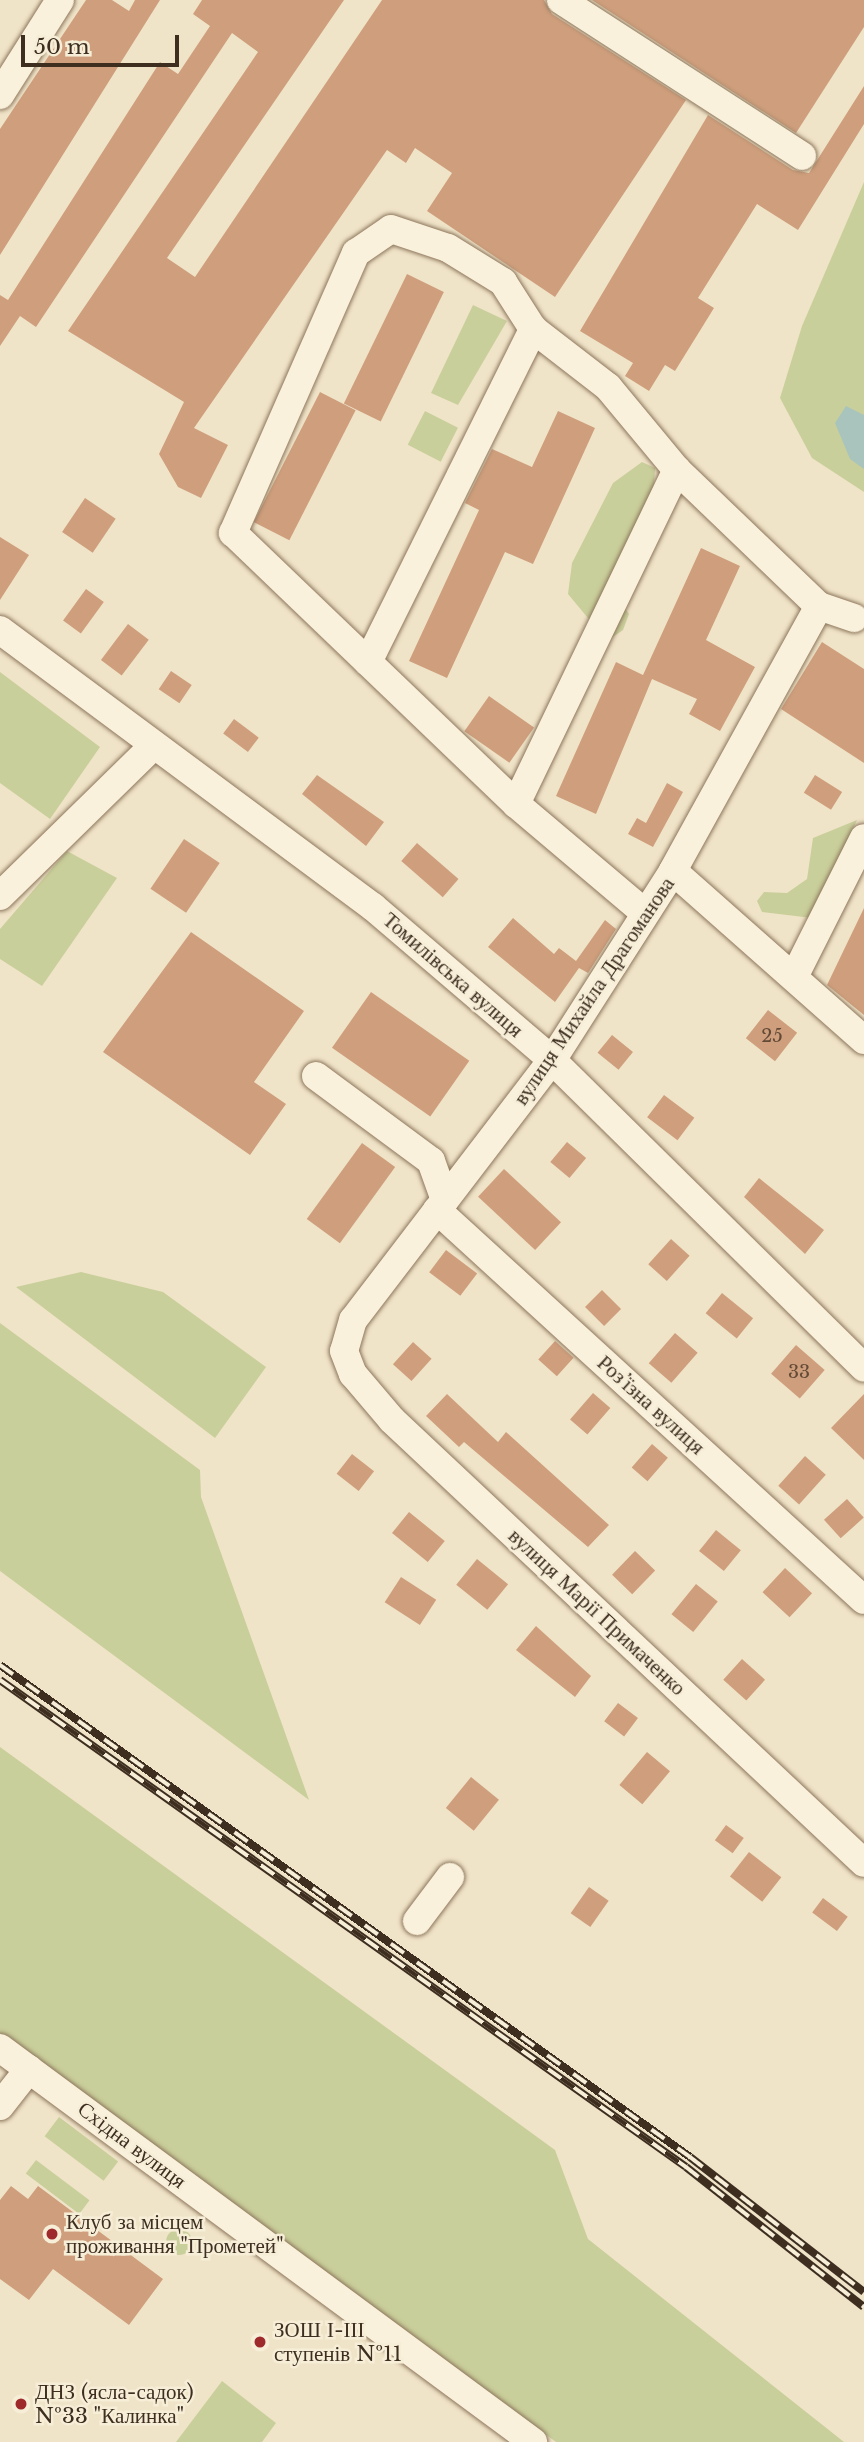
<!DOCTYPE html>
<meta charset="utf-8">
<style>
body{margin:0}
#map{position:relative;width:864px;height:2442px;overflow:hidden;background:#f0e4c8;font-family:"Libre Baskerville",serif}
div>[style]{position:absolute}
.green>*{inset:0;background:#c9cf9b;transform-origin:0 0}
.round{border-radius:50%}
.water>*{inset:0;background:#a9c4bc}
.building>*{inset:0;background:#cf9f7d;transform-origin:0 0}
.roads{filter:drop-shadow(0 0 2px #8d765c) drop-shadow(0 0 2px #8d765c)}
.minor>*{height:28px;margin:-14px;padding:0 14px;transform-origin:14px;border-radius:14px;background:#faf1dc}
.rail>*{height:8px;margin-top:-4px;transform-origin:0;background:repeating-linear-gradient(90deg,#f7eed8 0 16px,#3d2e20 0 32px);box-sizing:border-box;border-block:2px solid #3d2e20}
.dots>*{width:19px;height:19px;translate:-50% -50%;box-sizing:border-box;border:4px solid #f7eed8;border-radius:50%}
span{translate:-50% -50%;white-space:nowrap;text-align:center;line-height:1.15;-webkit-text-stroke:5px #f7eed8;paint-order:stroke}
.number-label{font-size:18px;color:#624a37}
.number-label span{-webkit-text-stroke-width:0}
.street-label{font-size:21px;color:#3d2e20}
.poi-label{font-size:21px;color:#3d2e20}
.left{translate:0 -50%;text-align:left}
.scale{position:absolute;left:21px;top:35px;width:158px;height:32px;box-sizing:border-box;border:4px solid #3d2e20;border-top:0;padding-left:9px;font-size:21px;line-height:24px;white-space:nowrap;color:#3d2e20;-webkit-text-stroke:5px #f7eed8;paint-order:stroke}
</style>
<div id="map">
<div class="green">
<div style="clip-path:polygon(864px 182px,864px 492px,812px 458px,780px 398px,802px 326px)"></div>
<div style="clip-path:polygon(473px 305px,507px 321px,458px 405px,431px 393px)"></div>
<div style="left:425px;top:411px;width:37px;height:38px;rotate:27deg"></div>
<div style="clip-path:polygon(642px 462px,655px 468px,654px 487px,609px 585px,629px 614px,623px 630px,607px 641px,568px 594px,572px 563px,613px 483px)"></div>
<div style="clip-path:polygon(0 672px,100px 747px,50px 819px,0 783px)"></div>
<div style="clip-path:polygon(857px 820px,812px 918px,762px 912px,757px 901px,764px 892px,787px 893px,807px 879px,813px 838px)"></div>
<div style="clip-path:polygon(67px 851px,117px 878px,42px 986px,0 959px,0 929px)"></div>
<div style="clip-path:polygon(81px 1272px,163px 1292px,266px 1367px,215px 1438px,16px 1287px)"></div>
<div style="clip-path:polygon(0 1323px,200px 1470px,201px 1497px,309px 1800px,0 1571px)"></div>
<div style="clip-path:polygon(0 1747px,555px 2150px,588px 2239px,844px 2442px,556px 2442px,0 2033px)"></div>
<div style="left:59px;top:2117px;width:74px;height:24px;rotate:37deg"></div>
<div style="left:36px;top:2160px;width:67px;height:17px;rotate:37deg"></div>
<div class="round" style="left:166px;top:2229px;width:26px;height:26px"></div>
<div style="clip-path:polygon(222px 2381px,276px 2423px,262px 2442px,176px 2442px)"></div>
</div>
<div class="water">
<div style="clip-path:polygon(846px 406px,864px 415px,864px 469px,850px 459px,835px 423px)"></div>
</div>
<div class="building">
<div style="clip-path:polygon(86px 0,112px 0,129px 11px,135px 0,160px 0,0 255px,0 129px)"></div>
<div style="clip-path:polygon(202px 0,344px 0,167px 258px,195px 277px,382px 0,544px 0,552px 14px,686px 100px,555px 297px,427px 211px,452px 173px,415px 148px,406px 163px,387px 150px,194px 428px,228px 445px,201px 498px,178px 487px,159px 454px,184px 402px,68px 331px,258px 52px,232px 33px,36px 327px,20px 316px,0 346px,0 295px,8px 300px,160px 62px,178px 74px,210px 26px,193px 14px)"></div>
<div style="clip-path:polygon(592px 0,864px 0,864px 27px,796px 133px)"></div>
<div style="clip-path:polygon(864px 86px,864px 124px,798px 230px,757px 204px,698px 298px,714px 308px,675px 371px,665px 365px,649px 391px,625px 376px,633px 363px,580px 331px,708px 115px,793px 170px,809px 173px)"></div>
<div style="left:407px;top:274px;width:41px;height:144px;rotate:26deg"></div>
<div style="left:320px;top:392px;width:40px;height:146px;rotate:27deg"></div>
<div style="clip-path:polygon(558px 411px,595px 428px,533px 564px,505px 552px,447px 678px,409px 661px,479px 510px,465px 503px,492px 449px,532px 467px)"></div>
<div style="left:85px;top:498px;width:37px;height:41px;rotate:34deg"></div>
<div style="clip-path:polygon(0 537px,29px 555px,0 600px)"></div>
<div style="clip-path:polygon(701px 548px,740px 566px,706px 640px,755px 667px,720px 731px,689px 714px,697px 699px,652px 679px,596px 814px,556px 796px,616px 662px,643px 675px)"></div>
<div style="left:86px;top:589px;width:22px;height:39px;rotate:36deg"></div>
<div style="left:128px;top:624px;width:26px;height:45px;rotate:37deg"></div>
<div style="clip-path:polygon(822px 642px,864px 669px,864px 763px,781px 709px)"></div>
<div style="left:171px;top:671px;width:25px;height:22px;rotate:34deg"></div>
<div style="left:489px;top:696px;width:55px;height:43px;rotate:35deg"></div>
<div style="left:234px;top:719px;width:31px;height:18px;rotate:37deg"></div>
<div style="clip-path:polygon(317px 775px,384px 822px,366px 846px,302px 794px)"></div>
<div style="left:815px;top:775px;width:32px;height:21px;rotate:32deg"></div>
<div style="clip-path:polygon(667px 783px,683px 792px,653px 847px,628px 834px,637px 818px,646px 823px)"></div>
<div style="left:184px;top:839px;width:43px;height:60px;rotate:34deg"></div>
<div style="left:417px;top:843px;width:55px;height:24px;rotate:41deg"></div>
<div style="clip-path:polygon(864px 908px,864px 1015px,827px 985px)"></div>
<div style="clip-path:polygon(513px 918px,554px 954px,559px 948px,576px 961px,605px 920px,616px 929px,588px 973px,579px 968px,555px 1002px,488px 947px)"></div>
<div style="clip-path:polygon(191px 932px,304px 1011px,254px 1082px,286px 1104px,250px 1155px,103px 1052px)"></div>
<div style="left:371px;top:992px;width:120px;height:68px;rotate:35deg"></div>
<div style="left:768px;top:1010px;width:37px;height:36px;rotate:38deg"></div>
<div style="left:612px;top:1035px;width:27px;height:23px;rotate:39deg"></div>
<div style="left:664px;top:1095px;width:38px;height:28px;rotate:37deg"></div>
<div style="left:567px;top:1142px;width:25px;height:26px;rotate:40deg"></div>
<div style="left:362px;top:1143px;width:41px;height:94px;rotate:36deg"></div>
<div style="left:504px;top:1169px;width:78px;height:38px;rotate:43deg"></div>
<div style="clip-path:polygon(759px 1178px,824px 1230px,805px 1254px,744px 1197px)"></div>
<div style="left:671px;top:1239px;width:25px;height:34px;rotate:42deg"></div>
<div style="left:446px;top:1250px;width:39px;height:28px;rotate:37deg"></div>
<div style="left:602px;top:1290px;width:27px;height:24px;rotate:45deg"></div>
<div style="left:722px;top:1293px;width:40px;height:26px;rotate:39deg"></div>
<div style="left:675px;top:1333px;width:30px;height:40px;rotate:41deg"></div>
<div style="left:555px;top:1341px;width:25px;height:25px;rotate:42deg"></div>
<div style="left:413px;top:1342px;width:25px;height:30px;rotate:42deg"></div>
<div style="left:796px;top:1345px;width:38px;height:38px;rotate:41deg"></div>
<div style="left:593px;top:1393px;width:23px;height:35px;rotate:41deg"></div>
<div style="clip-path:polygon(447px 1394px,498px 1442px,506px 1432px,609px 1525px,588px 1547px,464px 1442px,459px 1447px,426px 1416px)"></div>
<div style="clip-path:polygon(864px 1394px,864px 1460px,831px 1428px)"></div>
<div style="left:652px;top:1444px;width:21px;height:31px;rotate:41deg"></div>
<div style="left:352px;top:1454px;width:28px;height:25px;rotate:38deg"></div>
<div style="left:805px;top:1456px;width:28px;height:40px;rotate:42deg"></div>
<div style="left:847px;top:1499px;width:25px;height:31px;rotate:48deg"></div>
<div style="left:409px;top:1512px;width:46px;height:27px;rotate:39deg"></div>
<div style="left:716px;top:1530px;width:32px;height:27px;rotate:39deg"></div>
<div style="left:635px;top:1551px;width:28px;height:33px;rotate:44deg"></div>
<div style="left:477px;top:1559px;width:40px;height:33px;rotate:39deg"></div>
<div style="left:785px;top:1568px;width:37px;height:33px;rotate:43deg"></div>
<div style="left:401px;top:1577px;width:42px;height:30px;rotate:33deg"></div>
<div style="left:696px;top:1584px;width:28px;height:39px;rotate:39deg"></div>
<div style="clip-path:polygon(536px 1626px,591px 1676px,575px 1697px,516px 1650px)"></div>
<div style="left:742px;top:1659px;width:31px;height:28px;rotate:42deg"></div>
<div style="left:618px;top:1703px;width:25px;height:23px;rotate:37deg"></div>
<div style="left:647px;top:1752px;width:30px;height:43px;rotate:40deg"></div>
<div style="left:471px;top:1777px;width:36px;height:40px;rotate:39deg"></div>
<div style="left:726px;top:1825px;width:22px;height:19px;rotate:36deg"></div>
<div style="left:749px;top:1852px;width:41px;height:31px;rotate:38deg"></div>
<div style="left:589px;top:1887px;width:24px;height:32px;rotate:35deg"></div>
<div style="left:823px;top:1898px;width:31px;height:18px;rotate:37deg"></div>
<div style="clip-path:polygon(11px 2186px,28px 2199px,38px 2186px,163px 2279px,129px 2325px,53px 2269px,29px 2300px,0 2279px,0 2200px)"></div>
</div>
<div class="roads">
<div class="minor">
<div style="left:561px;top:0;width:287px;rotate:32.9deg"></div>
<div style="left:0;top:95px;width:112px;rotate:-57.7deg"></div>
<div style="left:819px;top:606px;width:37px;rotate:19deg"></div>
<div style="left:0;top:630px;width:465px;rotate:36.6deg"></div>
<div style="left:373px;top:907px;width:235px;rotate:40.5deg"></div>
<div style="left:552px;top:1060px;width:438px;rotate:44.6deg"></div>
<div style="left:368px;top:662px;width:372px;rotate:-63.6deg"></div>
<div style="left:516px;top:804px;width:371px;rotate:-64.3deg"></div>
<div style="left:0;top:896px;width:214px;rotate:-44.4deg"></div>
<div style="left:645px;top:913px;width:169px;rotate:-139.8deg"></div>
<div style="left:516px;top:804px;width:392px;rotate:-136.2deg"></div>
<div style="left:233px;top:533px;width:306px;rotate:-66.3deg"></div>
<div style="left:356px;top:253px;width:42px;rotate:-34.4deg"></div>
<div style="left:391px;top:229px;width:60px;rotate:18.4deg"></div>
<div style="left:448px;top:248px;width:65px;rotate:31.7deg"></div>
<div style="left:503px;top:282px;width:56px;rotate:57.4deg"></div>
<div style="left:533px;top:329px;width:95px;rotate:37.7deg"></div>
<div style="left:608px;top:387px;width:108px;rotate:50.3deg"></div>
<div style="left:677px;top:470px;width:197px;rotate:43.8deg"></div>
<div style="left:819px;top:606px;width:303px;rotate:118.9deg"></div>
<div style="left:795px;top:975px;width:153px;rotate:-63.3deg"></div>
<div style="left:864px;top:1040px;width:255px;rotate:-138.5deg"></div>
<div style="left:673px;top:871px;width:224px;rotate:122.6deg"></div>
<div style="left:552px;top:1060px;width:327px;rotate:127.4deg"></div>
<div style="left:353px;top:1320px;width:32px;rotate:106deg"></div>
<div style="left:344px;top:1351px;width:25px;rotate:69deg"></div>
<div style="left:353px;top:1374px;width:60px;rotate:49.7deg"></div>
<div style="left:392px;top:1420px;width:647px;rotate:43.18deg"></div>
<div style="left:316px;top:1076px;width:143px;rotate:36.5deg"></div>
<div style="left:431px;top:1161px;width:41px;rotate:70.3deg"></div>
<div style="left:437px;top:1210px;width:578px;rotate:42.41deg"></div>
<div style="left:417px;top:1921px;width:55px;rotate:-53.1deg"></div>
<div style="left:0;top:2048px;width:663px;rotate:36.47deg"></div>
<div style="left:0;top:2106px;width:47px;rotate:-51.9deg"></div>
</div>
</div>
<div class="rail">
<div style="left:0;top:1665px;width:847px;rotate:35.49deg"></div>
<div style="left:690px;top:2157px;width:220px;rotate:37.8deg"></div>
<div style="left:0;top:1680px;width:841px;rotate:35.37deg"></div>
<div style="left:686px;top:2167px;width:226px;rotate:38.2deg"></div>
</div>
<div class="dots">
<div style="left:52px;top:2234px;background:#9e2a2b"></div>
<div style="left:260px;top:2342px;background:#9e2a2b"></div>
<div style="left:21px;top:2404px;background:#9e2a2b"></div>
</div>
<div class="number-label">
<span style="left:772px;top:1036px">25</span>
<span style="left:799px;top:1372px">33</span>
</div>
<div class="street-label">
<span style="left:453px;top:975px;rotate:41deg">Томилівська вулиця</span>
<span style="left:594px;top:991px;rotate:-56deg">вулиця Михайла Драгоманова</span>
<span style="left:651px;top:1405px;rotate:42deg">Розʼїзна вулиця</span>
<span style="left:597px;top:1612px;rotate:43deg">вулиця Марії Примаченко</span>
<span style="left:132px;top:2145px;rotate:37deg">Східна вулиця</span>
</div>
<div class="poi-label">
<span class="left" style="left:66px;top:2234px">Клуб за місцем<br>проживання "Прометей"</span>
<span class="left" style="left:274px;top:2342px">ЗОШ І-ІІІ<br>ступенів №11</span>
<span class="left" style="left:35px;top:2404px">ДНЗ (ясла-садок)<br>№33 "Калинка"</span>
</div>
<div class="scale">50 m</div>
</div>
